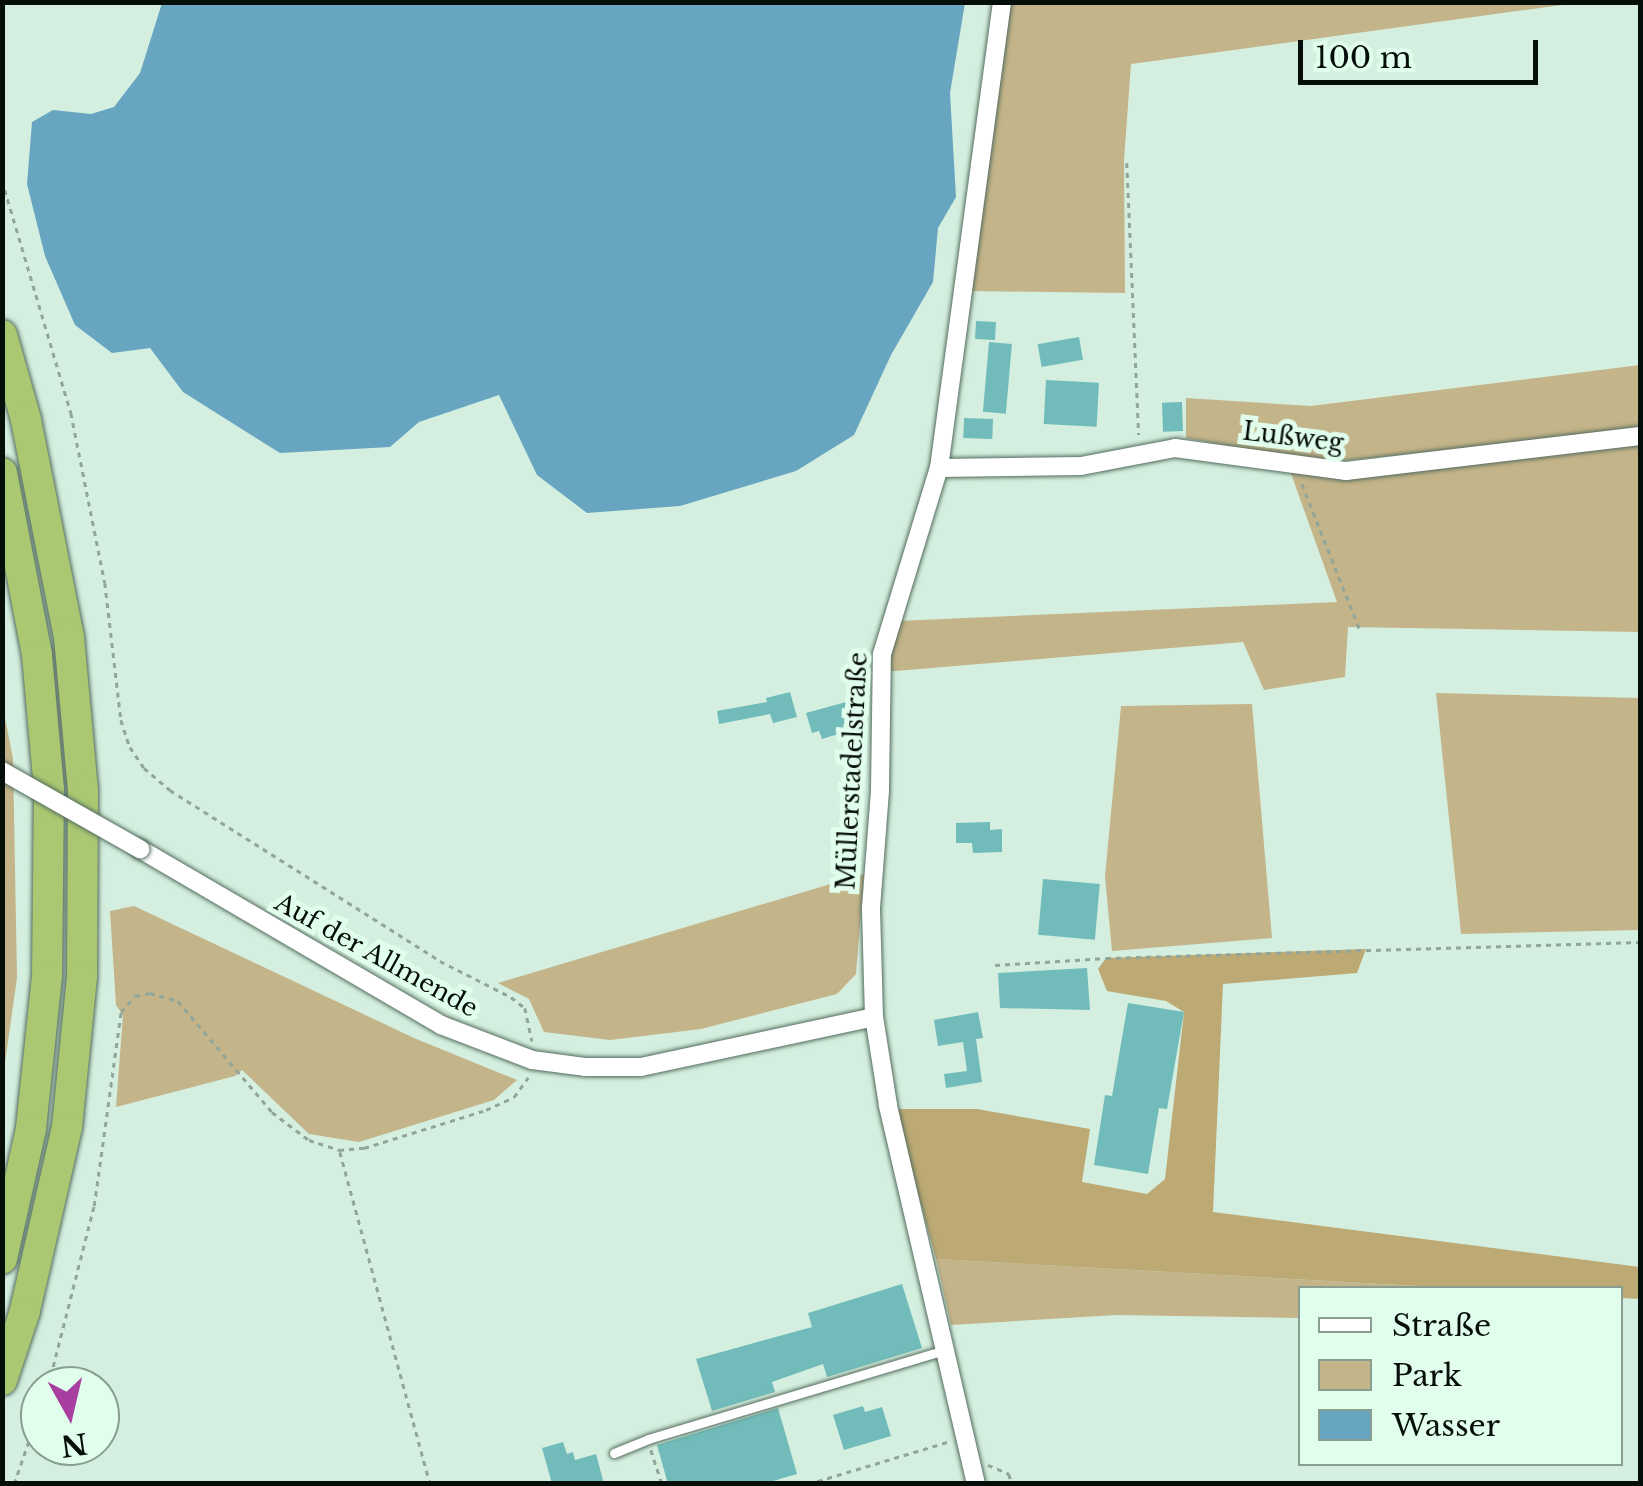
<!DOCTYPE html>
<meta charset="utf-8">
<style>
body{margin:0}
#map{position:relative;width:1643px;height:1486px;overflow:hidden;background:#d4efdf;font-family:"Libre Baskerville",serif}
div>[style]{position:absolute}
.green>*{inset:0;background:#c4b489}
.forest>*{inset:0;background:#bca974}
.water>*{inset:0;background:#68a5c0}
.building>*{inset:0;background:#71bcba;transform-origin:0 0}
.path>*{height:2.5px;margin-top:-1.25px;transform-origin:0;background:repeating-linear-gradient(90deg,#91a599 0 5px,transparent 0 10px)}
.roads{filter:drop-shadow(0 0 2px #546c5e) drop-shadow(0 0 2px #546c5e)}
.lane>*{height:9px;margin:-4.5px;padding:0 4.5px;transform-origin:4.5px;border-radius:4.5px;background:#fff}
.street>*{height:18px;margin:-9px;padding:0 9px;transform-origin:9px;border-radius:9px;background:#fff}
.highway>*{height:30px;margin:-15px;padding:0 15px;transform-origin:15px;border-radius:15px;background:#a9c871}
.bridges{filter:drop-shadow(0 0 2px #546c5e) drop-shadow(0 0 2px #546c5e)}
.street-bridge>*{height:18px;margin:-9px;padding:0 9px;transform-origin:9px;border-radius:9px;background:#fff}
span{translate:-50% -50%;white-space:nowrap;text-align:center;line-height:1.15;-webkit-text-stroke:10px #e1fdec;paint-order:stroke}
.street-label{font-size:25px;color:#060e09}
.frame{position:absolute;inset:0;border:5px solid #060e09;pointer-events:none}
.legend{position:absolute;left:1298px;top:1286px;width:325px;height:180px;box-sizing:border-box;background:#e1fdec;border:2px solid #899d91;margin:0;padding:12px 18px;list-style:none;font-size:30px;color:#060e09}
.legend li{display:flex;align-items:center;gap:20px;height:50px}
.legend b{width:50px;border:2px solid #899d91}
.north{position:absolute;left:20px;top:1366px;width:100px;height:100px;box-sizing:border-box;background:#e1fdec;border:2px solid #899d91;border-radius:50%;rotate:172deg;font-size:28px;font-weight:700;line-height:40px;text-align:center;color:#060e09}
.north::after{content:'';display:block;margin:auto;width:35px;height:45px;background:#a73ea0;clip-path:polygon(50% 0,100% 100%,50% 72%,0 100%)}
.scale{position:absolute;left:1298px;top:40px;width:240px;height:45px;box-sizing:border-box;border:5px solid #060e09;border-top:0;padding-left:12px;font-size:30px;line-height:35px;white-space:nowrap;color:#060e09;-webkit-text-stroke:8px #e1fdec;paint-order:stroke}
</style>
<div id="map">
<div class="green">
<div style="clip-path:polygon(1011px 3px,1576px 3px,1131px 64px,1124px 160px,1125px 293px,968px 291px)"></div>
<div style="clip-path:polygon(1640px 365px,1640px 430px,1322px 463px,1186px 438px,1186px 398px,1311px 406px)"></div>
<div style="clip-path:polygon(1640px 444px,1640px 632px,1348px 627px,1345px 677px,1264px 690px,1243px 642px,883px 672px,897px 621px,1337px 602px,1289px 468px)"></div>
<div style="clip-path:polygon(1436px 693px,1640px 698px,1640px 930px,1461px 934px)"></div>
<div style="clip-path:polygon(1252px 704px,1272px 938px,1112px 951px,1105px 877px,1121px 706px)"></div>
<div style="clip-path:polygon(3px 707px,13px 759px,17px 978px,3px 1077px)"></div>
<div style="clip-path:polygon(864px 874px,856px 974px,837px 994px,701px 1029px,610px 1040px,544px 1032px,529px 999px,498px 983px)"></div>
<div style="clip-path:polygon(134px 906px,414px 1038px,517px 1080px,494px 1100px,359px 1142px,309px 1134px,242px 1070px,235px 1076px,116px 1107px,123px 1015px,116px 1005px,110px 911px)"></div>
<div style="clip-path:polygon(936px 1259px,1453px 1288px,1300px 1288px,1300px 1318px,1116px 1315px,951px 1325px)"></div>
</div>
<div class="forest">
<div style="clip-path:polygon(1366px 949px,1357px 973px,1223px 984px,1213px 1212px,1640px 1267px,1640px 1299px,1621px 1298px,1620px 1288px,1453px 1288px,936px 1259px,895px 1109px,977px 1109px,1090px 1129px,1082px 1182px,1147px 1194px,1165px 1179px,1184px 1012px,1166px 1001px,1107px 991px,1098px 969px,1106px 958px)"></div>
</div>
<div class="water">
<div style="clip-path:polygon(162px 3px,965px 3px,950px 93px,956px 197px,938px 228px,933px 282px,891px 355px,854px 435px,796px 471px,680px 506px,587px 513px,537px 475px,499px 395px,419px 422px,390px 447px,280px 453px,183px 392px,150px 348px,112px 353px,75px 325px,45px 256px,27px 184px,32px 122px,53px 110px,91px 114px,114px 107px,140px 73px)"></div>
</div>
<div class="building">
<div style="left:976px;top:321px;width:20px;height:18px;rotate:3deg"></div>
<div style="left:1079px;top:337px;width:23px;height:42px;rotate:80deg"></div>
<div style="left:989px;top:342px;width:23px;height:70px;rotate:5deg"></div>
<div style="left:1046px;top:380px;width:53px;height:44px;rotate:3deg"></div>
<div style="left:1182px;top:402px;width:29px;height:20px;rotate:88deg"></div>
<div style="left:964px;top:418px;width:29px;height:20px;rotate:2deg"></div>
<div style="clip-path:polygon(790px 692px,797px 717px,773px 723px,770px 714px,719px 724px,717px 711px,767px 702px,766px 698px)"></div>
<div style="clip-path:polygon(846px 702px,852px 722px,843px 725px,845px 732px,822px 739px,819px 731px,812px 733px,806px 713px)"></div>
<div style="clip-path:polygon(990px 822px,990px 830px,1002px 829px,1002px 852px,973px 853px,972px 843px,956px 843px,956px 823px)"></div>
<div style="left:1043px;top:879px;width:57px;height:56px;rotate:5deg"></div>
<div style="clip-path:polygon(1087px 968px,1090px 1010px,1000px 1008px,998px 973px)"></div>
<div style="clip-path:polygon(1128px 1003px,1184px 1012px,1167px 1109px,1159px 1108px,1148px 1174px,1094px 1165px,1105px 1095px,1112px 1096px)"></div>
<div style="clip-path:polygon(978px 1012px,983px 1038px,976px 1039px,982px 1082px,946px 1088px,944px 1074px,967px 1071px,963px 1042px,938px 1046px,934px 1020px)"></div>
<div style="clip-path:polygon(902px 1284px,922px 1348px,827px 1377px,823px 1364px,772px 1382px,775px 1392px,712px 1411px,696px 1359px,812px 1327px,808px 1313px)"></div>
<div style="clip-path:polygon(863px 1406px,865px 1412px,882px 1407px,891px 1436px,844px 1450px,833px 1415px)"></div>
<div style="clip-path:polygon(778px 1408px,797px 1474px,763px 1484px,668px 1484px,657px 1445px)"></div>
<div style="clip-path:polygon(563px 1442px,567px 1454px,573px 1452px,575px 1460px,596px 1454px,604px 1484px,552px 1484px,542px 1448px)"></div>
</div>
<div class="path">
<div style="left:1127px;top:163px;width:272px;rotate:87.5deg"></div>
<div style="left:2px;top:180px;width:243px;rotate:73.5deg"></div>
<div style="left:71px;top:413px;width:173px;rotate:78.7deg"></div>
<div style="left:105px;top:583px;width:138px;rotate:83.3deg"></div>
<div style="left:121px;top:720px;width:28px;rotate:72deg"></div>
<div style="left:130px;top:747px;width:25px;rotate:56deg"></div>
<div style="left:144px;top:768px;width:34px;rotate:40deg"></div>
<div style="left:170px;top:790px;width:320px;rotate:32.3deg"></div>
<div style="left:440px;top:961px;width:80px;rotate:26.9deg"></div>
<div style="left:511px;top:997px;width:18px;rotate:38deg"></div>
<div style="left:525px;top:1008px;width:34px;rotate:78deg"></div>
<div style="left:1302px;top:484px;width:159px;rotate:68.3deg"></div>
<div style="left:995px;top:965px;width:111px;rotate:-3.6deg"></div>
<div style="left:1106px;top:958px;width:534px;rotate:-1.72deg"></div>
<div style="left:340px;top:1152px;width:344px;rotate:74.8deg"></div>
<div style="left:48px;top:1386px;width:186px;rotate:-75.7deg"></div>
<div style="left:94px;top:1206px;width:196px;rotate:-82.1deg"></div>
<div style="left:121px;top:1012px;width:21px;rotate:-49deg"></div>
<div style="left:135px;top:996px;width:15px;rotate:-11deg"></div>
<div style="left:150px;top:993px;width:29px;rotate:16deg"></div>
<div style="left:178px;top:1001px;width:145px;rotate:49.7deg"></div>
<div style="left:272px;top:1112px;width:46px;rotate:37.1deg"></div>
<div style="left:309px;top:1140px;width:32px;rotate:18deg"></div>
<div style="left:339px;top:1150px;width:25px;rotate:-5deg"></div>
<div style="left:364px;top:1148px;width:128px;rotate:-17.3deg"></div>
<div style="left:486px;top:1110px;width:31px;rotate:-25deg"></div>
<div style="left:514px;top:1097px;width:24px;rotate:-54deg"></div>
<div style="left:651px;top:1450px;width:36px;rotate:72deg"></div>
<div style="left:988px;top:1465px;width:23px;rotate:23deg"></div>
<div style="left:1009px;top:1474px;width:10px;rotate:73deg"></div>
<div style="left:14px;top:1484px;width:80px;rotate:-71.1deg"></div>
<div style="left:808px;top:1484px;width:148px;rotate:-16.8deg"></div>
</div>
<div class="roads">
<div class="lane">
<div style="left:614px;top:1453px;width:37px;rotate:-22deg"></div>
<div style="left:648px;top:1439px;width:309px;rotate:-16.7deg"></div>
</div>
<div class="street">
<div style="left:939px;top:468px;width:142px;rotate:-0.8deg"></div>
<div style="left:1081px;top:466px;width:96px;rotate:-10.8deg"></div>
<div style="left:1175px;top:448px;width:173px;rotate:7.7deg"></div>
<div style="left:1346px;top:471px;width:296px;rotate:-6.8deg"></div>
<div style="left:140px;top:849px;width:349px;rotate:30.3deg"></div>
<div style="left:441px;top:1025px;width:97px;rotate:21deg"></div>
<div style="left:532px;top:1060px;width:53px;rotate:7.5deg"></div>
<div style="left:585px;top:1067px;width:56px"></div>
<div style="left:641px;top:1067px;width:238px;rotate:-12.1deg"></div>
<div style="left:976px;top:1484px;width:389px;rotate:-103.1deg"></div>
<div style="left:888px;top:1105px;width:89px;rotate:-99deg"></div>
<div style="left:874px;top:1017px;width:109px;rotate:-91.6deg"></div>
<div style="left:871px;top:908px;width:118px;rotate:-85.6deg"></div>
<div style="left:880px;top:790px;width:136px;rotate:-89.2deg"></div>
<div style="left:882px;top:654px;width:195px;rotate:-73deg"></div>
<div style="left:939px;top:468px;width:470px;rotate:-82.3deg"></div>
</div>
<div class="highway">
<div style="left:2px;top:335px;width:88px;rotate:74.2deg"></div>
<div style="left:26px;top:420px;width:221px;rotate:78.8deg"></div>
<div style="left:69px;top:637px;width:154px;rotate:84.8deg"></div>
<div style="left:83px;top:790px;width:187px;rotate:90.3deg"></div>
<div style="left:82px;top:977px;width:151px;rotate:95.7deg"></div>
<div style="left:67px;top:1127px;width:189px;rotate:102.9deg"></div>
<div style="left:25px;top:1311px;width:73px;rotate:108.4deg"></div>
<div style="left:2px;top:473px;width:185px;rotate:79.1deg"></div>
<div style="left:37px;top:655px;width:135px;rotate:84.9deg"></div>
<div style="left:49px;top:789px;width:187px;rotate:90.6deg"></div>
<div style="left:47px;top:976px;width:154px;rotate:96deg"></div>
<div style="left:31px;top:1129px;width:133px;rotate:102.6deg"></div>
</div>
</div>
<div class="bridges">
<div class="street-bridge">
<div style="left:2px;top:771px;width:159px;rotate:29.5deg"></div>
</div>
</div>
<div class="street-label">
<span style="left:1293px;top:438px;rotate:7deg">Lußweg</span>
<span style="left:853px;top:771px;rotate:-87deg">Müllerstadelstraße</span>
<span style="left:376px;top:956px;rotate:29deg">Auf der Allmende</span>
</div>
<div class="frame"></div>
<ul class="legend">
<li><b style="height:12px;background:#fff"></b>Straße</li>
<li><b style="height:28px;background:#c4b489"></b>Park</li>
<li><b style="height:28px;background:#68a5c0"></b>Wasser</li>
</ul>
<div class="north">N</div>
<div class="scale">100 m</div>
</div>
